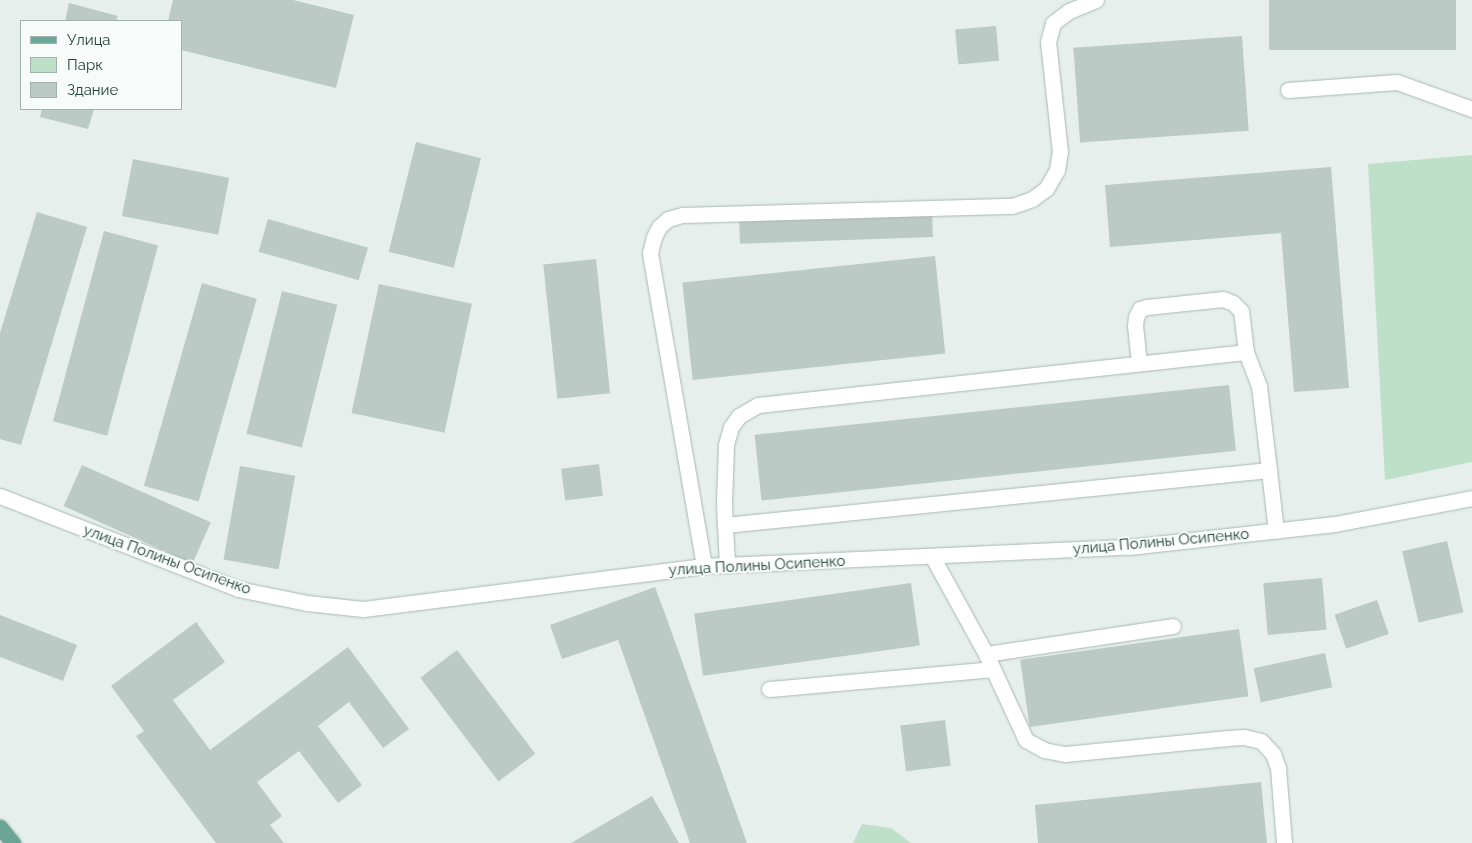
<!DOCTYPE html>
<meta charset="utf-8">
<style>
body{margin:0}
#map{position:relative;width:1472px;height:843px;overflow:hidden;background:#e6efeb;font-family:Raleway,sans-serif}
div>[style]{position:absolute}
.green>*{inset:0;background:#bfe0c8}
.building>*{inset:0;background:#bbcac4;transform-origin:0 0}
.roads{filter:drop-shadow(0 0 1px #a8b8b2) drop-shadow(0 0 1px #a8b8b2)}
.minor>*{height:15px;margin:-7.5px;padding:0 7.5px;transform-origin:7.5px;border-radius:7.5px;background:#fff}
.major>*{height:15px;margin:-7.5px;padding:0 7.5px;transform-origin:7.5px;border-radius:7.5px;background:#6aa596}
span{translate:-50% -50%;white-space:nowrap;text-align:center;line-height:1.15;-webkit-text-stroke:4px #f7fbf9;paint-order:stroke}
.street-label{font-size:15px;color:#24423a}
.legend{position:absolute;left:20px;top:20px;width:162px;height:90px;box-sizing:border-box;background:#f7fbf9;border:1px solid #a3b1ad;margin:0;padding:6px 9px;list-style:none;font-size:15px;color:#24423a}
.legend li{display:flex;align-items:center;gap:10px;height:25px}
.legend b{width:25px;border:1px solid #a3b1ad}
</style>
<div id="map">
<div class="green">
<div style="clip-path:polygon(1472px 155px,1472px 462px,1385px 480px,1368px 164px)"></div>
<div style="clip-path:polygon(862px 824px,891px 828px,911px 843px,853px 843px)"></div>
</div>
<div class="building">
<div style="clip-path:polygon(173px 0,293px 0,354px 15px,336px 88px,181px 50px,181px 21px,168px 21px)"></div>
<div style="left:1269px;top:0;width:187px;height:50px"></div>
<div style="clip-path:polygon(69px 3px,118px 16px,116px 21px,65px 21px)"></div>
<div style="left:996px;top:26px;width:35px;height:41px;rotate:85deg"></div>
<div style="left:1242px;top:36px;width:95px;height:169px;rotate:86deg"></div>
<div style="clip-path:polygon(42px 109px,94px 109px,88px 129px,40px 117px)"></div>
<div style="left:416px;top:142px;width:67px;height:113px;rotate:14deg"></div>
<div style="left:133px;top:159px;width:98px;height:58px;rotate:11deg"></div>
<div style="clip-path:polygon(1331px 167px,1349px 388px,1294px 392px,1281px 233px,1110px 247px,1105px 185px)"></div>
<div style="clip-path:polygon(37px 212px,87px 227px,21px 445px,0 439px,0 333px)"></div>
<div style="left:932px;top:212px;width:25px;height:193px;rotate:88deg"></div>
<div style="left:268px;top:219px;width:104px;height:34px;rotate:16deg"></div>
<div style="left:104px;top:231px;width:56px;height:197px;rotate:15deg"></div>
<div style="left:935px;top:256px;width:98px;height:254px;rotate:84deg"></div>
<div style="left:596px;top:259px;width:135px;height:53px;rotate:84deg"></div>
<div style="left:202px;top:283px;width:57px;height:211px;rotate:16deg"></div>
<div style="left:379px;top:284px;width:95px;height:132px;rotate:12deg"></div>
<div style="left:282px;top:291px;width:57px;height:147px;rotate:14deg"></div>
<div style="left:1229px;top:385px;width:66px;height:477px;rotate:84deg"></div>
<div style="left:599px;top:464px;width:32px;height:38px;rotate:83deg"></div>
<div style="left:82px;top:465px;width:141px;height:45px;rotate:24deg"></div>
<div style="left:240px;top:466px;width:56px;height:95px;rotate:10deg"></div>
<div style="left:1447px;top:541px;width:73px;height:46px;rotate:77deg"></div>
<div style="left:1322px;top:578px;width:52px;height:59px;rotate:85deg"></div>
<div style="left:911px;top:583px;width:63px;height:219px;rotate:82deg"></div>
<div style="clip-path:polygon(655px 587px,668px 622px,747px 843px,690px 843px,618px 640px,562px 659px,550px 625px)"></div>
<div style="left:1377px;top:600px;width:36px;height:45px;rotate:71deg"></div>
<div style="clip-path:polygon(0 615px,77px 645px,63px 681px,0 657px)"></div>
<div style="clip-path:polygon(196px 622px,225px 662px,173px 700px,210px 750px,348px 647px,409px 729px,383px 748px,349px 702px,318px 726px,362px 785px,338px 803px,299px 751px,257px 782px,282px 816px,270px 825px,284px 843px,216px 843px,136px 736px,144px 731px,111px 686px)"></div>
<div style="left:1239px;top:629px;width:68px;height:221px;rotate:82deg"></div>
<div style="left:457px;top:650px;width:130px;height:46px;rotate:53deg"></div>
<div style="left:1325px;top:653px;width:35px;height:73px;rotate:78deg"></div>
<div style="left:945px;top:720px;width:46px;height:45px;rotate:83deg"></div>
<div style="clip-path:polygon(1261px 782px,1267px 843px,1038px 843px,1035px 805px)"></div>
<div style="clip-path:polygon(652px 796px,679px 843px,571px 843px)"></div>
</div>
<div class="roads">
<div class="minor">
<div style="left:1288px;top:90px;width:109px;rotate:-4.2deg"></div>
<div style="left:1397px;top:82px;width:80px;rotate:19.8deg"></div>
<div style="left:1139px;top:363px;width:37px;rotate:-96deg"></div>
<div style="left:1135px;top:326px;width:9px;rotate:-84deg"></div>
<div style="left:1136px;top:317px;width:9px;rotate:-63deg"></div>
<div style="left:1140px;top:309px;width:7px;rotate:-16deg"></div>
<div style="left:1147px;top:307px;width:76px;rotate:-6deg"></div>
<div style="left:1223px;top:299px;width:11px;rotate:22deg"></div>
<div style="left:1233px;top:303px;width:11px;rotate:45deg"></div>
<div style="left:1241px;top:311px;width:41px;rotate:83deg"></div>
<div style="left:1269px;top:470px;width:61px;rotate:83.5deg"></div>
<div style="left:0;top:496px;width:256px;rotate:21.3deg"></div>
<div style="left:238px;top:589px;width:70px;rotate:11.5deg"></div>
<div style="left:307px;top:603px;width:56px;rotate:6.1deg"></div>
<div style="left:363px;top:609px;width:344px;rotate:-7.2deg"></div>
<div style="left:704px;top:566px;width:425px;rotate:-2.6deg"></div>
<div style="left:1129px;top:547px;width:207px;rotate:-6.4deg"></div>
<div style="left:1335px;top:524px;width:139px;rotate:-10.7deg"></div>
<div style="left:725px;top:525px;width:547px;rotate:-5.77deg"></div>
<div style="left:1269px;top:470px;width:85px;rotate:-96.8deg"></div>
<div style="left:1259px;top:386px;width:36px;rotate:-111deg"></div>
<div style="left:1246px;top:352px;width:491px;rotate:173.8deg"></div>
<div style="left:758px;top:405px;width:22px;rotate:150deg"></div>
<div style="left:739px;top:416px;width:14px;rotate:126deg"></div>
<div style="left:731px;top:427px;width:19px;rotate:106deg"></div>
<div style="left:726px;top:445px;width:57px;rotate:92deg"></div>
<div style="left:724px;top:502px;width:23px;rotate:88deg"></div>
<div style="left:725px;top:525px;width:40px;rotate:87.1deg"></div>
<div style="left:933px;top:558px;width:110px;rotate:61.1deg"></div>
<div style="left:986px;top:654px;width:95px;rotate:65.1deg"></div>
<div style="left:1026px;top:740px;width:21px;rotate:29deg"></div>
<div style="left:1044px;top:750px;width:21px;rotate:11deg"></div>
<div style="left:1065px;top:754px;width:164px;rotate:-5.6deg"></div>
<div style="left:1228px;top:738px;width:16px;rotate:-4deg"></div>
<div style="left:1244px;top:737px;width:17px;rotate:13deg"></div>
<div style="left:1261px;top:741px;width:18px;rotate:47deg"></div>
<div style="left:1273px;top:754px;width:15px;rotate:70deg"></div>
<div style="left:1278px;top:768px;width:75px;rotate:85.4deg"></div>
<div style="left:704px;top:566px;width:318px;rotate:-99.8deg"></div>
<div style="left:650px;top:253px;width:16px;rotate:-76deg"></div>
<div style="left:654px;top:237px;width:11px;rotate:-63deg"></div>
<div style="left:659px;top:227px;width:12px;rotate:-42deg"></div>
<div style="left:668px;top:219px;width:15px;rotate:-16deg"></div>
<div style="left:682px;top:215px;width:330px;rotate:-1.6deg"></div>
<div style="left:1012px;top:206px;width:21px;rotate:-19deg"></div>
<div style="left:1032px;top:199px;width:17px;rotate:-36deg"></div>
<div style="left:1046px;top:189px;width:22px;rotate:-60deg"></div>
<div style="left:1057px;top:170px;width:18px;rotate:-81deg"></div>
<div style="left:1060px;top:152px;width:111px;rotate:-96.2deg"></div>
<div style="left:1048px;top:42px;width:20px;rotate:-75deg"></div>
<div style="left:1053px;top:23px;width:20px;rotate:-37deg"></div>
<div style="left:1069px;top:11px;width:29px;rotate:-22deg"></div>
<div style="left:986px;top:654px;width:189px;rotate:-8.5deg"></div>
<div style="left:769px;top:689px;width:224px;rotate:-5.1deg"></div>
</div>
<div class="major">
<div style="left:0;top:827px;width:21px;rotate:51deg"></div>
</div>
</div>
<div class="street-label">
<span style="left:1161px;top:542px;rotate:-5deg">улица Полины Осипенко</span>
<span style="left:167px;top:560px;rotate:20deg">улица Полины Осипенко</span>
<span style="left:757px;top:566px;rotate:-3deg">улица Полины Осипенко</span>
</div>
<ul class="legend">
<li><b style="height:6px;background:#6aa596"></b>Улица</li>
<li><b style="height:14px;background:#bfe0c8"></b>Парк</li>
<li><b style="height:14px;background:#bbcac4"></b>Здание</li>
</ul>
</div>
